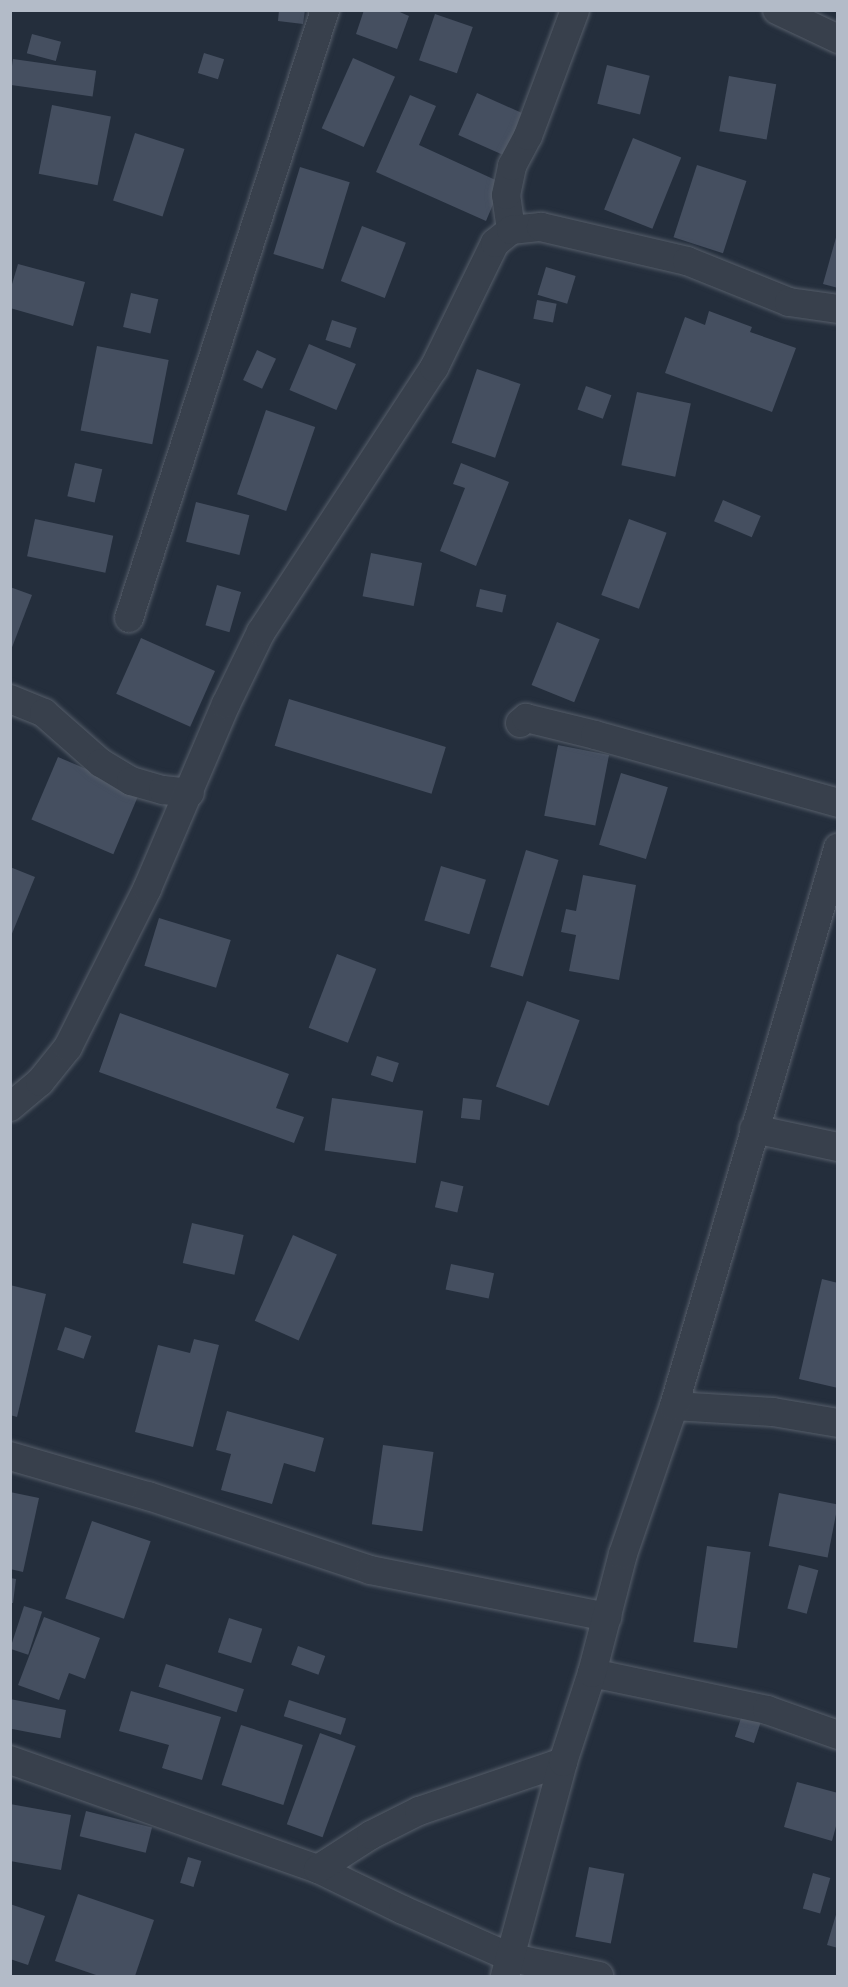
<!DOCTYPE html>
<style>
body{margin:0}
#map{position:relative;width:848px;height:1987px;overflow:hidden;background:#242e3c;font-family:"Asap Condensed",sans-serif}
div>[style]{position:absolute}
.building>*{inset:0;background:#454f60;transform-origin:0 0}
.roads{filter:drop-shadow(0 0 2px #565e6a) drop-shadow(0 0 2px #565e6a)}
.minor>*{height:28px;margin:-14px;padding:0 14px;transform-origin:14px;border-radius:14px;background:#38404c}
span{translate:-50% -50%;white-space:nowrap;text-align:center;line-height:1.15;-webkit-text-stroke:4.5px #1d2531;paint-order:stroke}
.frame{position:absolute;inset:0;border:12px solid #b3bbc8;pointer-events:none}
</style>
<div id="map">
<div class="building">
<div style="clip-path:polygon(279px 10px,305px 10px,303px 24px,278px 21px)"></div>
<div style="clip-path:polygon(364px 10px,395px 10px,409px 16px,397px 49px,356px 34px)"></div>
<div style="left:435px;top:14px;width:40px;height:49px;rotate:19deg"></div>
<div style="left:32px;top:34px;width:30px;height:20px;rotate:15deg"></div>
<div style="left:204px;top:53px;width:21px;height:21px;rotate:17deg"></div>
<div style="left:353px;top:58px;width:46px;height:77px;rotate:24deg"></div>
<div style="left:13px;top:59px;width:84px;height:26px;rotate:8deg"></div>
<div style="left:607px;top:65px;width:44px;height:40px;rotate:14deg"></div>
<div style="left:729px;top:76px;width:48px;height:56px;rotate:10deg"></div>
<div style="left:477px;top:93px;width:56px;height:46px;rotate:24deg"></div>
<div style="clip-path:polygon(410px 95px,436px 106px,419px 145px,502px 183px,486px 221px,376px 172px)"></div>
<div style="left:52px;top:105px;width:60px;height:70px;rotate:11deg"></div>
<div style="left:135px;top:133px;width:52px;height:71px;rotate:18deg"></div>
<div style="left:633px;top:138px;width:52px;height:77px;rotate:22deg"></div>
<div style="left:697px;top:165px;width:52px;height:76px;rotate:18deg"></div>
<div style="left:300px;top:167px;width:52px;height:91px;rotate:17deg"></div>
<div style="left:362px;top:226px;width:47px;height:59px;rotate:21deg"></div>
<div style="clip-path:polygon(837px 234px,838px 234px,838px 288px,823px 284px)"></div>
<div style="clip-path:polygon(18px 264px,85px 282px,73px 326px,10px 308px,10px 291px)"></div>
<div style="left:546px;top:267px;width:31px;height:29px;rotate:17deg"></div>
<div style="left:131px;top:293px;width:28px;height:35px;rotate:13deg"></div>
<div style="left:537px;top:300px;width:20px;height:19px;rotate:11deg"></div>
<div style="clip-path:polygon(709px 311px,752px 327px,750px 332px,796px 348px,772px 412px,665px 373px,685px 317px,705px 325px)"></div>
<div style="left:332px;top:320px;width:26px;height:21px;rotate:18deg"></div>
<div style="left:309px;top:344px;width:51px;height:50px;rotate:23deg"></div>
<div style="left:97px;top:346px;width:73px;height:86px;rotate:11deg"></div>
<div style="left:257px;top:350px;width:21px;height:33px;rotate:25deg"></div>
<div style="left:477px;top:369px;width:46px;height:78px;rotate:19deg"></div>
<div style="left:586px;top:386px;width:27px;height:25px;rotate:20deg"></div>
<div style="left:637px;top:392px;width:55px;height:75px;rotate:12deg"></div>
<div style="left:266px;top:410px;width:52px;height:89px;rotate:19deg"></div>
<div style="left:75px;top:463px;width:28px;height:34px;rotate:13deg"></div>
<div style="clip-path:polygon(461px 463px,509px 482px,476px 566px,440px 551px,465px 488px,453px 484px)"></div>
<div style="left:723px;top:500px;width:41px;height:23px;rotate:23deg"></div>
<div style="left:196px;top:502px;width:55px;height:41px;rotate:14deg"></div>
<div style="left:35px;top:519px;width:80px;height:38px;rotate:12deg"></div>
<div style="left:629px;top:519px;width:40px;height:81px;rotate:20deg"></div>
<div style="left:371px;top:553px;width:52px;height:44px;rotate:11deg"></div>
<div style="left:217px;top:585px;width:25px;height:42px;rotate:16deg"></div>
<div style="clip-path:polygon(10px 587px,32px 595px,11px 650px,10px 650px)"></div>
<div style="left:480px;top:589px;width:27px;height:18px;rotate:13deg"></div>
<div style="left:557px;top:622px;width:46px;height:68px;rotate:22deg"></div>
<div style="left:141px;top:638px;width:81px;height:61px;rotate:24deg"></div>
<div style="left:289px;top:699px;width:164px;height:49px;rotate:17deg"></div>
<div style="left:558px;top:745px;width:52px;height:72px;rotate:11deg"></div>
<div style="left:58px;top:757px;width:89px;height:68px;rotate:23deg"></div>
<div style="left:621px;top:773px;width:49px;height:75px;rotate:17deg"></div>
<div style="left:526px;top:850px;width:34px;height:122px;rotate:17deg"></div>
<div style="left:441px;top:866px;width:47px;height:57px;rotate:17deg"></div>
<div style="clip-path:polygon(10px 867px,35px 877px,11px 936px,10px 936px)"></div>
<div style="clip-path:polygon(583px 875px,636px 885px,619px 980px,569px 971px,576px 935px,561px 932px,566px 909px,576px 911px)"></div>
<div style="left:159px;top:918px;width:75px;height:50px;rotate:17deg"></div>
<div style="left:337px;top:954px;width:42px;height:79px;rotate:21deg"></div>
<div style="left:527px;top:1001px;width:56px;height:91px;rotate:20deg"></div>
<div style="clip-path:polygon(120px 1013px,289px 1074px,276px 1108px,304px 1117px,294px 1143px,99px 1072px)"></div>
<div style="left:377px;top:1056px;width:23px;height:20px;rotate:18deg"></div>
<div style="left:332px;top:1098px;width:92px;height:53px;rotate:8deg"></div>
<div style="left:463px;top:1098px;width:19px;height:20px;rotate:6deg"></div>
<div style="left:441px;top:1181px;width:23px;height:27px;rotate:13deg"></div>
<div style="left:192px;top:1223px;width:53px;height:41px;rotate:13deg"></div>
<div style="left:293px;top:1235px;width:48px;height:94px;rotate:24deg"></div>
<div style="left:451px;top:1264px;width:44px;height:26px;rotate:12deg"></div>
<div style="clip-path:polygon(822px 1279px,838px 1283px,838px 1388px,799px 1379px)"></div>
<div style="clip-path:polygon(10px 1285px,46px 1294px,17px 1417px,10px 1415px)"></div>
<div style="left:65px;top:1327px;width:28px;height:24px;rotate:19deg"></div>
<div style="clip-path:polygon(194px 1339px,219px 1345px,193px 1447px,135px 1432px,158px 1345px,190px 1353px)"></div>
<div style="clip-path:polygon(227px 1411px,324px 1438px,315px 1472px,284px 1463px,272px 1504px,221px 1490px,231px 1454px,216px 1450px)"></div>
<div style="left:383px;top:1445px;width:51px;height:80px;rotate:8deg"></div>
<div style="clip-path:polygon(10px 1492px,39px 1498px,23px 1572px,10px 1569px)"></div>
<div style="left:779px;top:1493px;width:60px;height:54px;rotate:11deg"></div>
<div style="left:92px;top:1521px;width:62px;height:82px;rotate:19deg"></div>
<div style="left:707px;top:1546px;width:44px;height:97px;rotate:8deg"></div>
<div style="left:799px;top:1565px;width:20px;height:45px;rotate:15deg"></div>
<div style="clip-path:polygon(10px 1578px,16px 1579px,13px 1603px,10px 1603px)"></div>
<div style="left:24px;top:1606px;width:19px;height:45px;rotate:18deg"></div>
<div style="clip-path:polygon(44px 1617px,100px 1638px,85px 1679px,69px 1673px,59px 1700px,18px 1685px)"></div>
<div style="left:229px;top:1618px;width:35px;height:36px;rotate:18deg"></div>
<div style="left:298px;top:1646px;width:29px;height:20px;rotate:20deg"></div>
<div style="left:166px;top:1664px;width:82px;height:24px;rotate:18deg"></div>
<div style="clip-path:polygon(131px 1691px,221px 1717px,202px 1780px,162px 1768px,169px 1745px,119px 1731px)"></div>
<div style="left:10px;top:1699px;width:57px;height:29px;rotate:11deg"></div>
<div style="left:289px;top:1700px;width:60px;height:17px;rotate:18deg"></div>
<div style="left:742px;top:1715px;width:20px;height:23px;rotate:18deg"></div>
<div style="left:241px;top:1725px;width:65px;height:63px;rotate:18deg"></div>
<div style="left:320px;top:1733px;width:38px;height:97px;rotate:20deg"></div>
<div style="clip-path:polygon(797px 1782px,838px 1793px,838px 1819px,832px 1841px,784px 1827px)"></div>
<div style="clip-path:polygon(10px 1804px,71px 1815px,61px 1870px,10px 1861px)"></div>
<div style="left:86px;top:1811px;width:68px;height:26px;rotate:14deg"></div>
<div style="left:188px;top:1857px;width:14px;height:27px;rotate:17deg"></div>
<div style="left:589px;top:1867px;width:36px;height:71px;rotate:11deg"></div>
<div style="left:813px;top:1873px;width:18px;height:37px;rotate:16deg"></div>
<div style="clip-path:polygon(78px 1894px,154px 1920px,135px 1976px,99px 1976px,55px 1961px)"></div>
<div style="clip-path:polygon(10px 1904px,45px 1916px,28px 1965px,10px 1959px)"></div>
<div style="clip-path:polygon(838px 1908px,838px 1948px,827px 1945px)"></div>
</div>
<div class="roads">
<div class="minor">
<div style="left:777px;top:10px;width:68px;rotate:25.4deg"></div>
<div style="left:511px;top:230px;width:35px;rotate:-98deg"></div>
<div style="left:506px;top:195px;width:30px;rotate:-78deg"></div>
<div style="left:512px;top:166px;width:34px;rotate:-62deg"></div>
<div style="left:528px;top:136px;width:134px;rotate:-69.5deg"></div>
<div style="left:129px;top:618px;width:639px;rotate:-72.13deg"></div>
<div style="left:10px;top:699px;width:37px;rotate:22deg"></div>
<div style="left:44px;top:713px;width:76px;rotate:41.3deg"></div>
<div style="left:101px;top:763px;width:35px;rotate:31deg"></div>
<div style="left:131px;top:781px;width:33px;rotate:16deg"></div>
<div style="left:163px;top:790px;width:27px;rotate:6deg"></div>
<div style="left:520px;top:723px;width:8px;rotate:-40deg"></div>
<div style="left:526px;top:718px;width:71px;rotate:13.8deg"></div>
<div style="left:595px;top:735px;width:252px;rotate:15.6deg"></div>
<div style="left:10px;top:1107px;width:39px;rotate:-40deg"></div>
<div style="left:40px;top:1082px;width:45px;rotate:-51.3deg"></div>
<div style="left:68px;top:1047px;width:177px;rotate:-63.4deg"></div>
<div style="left:147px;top:889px;width:201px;rotate:-66.9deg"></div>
<div style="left:226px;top:704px;width:80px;rotate:-64.1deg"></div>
<div style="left:261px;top:632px;width:316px;rotate:-56.8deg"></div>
<div style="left:434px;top:368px;width:139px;rotate:-64deg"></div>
<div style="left:495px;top:243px;width:21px;rotate:-39deg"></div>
<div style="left:511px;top:230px;width:30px;rotate:-6deg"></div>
<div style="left:541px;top:227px;width:150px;rotate:13.1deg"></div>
<div style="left:687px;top:261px;width:110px;rotate:21.9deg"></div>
<div style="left:789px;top:302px;width:49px;rotate:8.1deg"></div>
<div style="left:754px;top:1129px;width:86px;rotate:12.1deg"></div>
<div style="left:674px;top:1406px;width:99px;rotate:3.5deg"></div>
<div style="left:773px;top:1412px;width:66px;rotate:9.6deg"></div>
<div style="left:10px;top:1456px;width:144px;rotate:16.2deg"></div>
<div style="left:148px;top:1496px;width:234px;rotate:18.4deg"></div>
<div style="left:370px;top:1570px;width:242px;rotate:11.2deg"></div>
<div style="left:592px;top:1673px;width:179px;rotate:11.9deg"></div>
<div style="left:767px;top:1710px;width:75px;rotate:19.4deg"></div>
<div style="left:10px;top:1760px;width:327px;rotate:19.5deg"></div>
<div style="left:318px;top:1869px;width:94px;rotate:25.8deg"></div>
<div style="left:403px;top:1910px;width:119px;rotate:23.8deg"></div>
<div style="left:512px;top:1958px;width:89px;rotate:11.7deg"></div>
<div style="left:318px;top:1869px;width:63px;rotate:-32.7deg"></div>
<div style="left:371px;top:1835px;width:54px;rotate:-26.6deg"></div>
<div style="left:419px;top:1811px;width:152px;rotate:-18.8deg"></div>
<div style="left:505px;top:1976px;width:222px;rotate:-74.8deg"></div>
<div style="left:563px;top:1762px;width:94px;rotate:-72deg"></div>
<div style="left:592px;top:1673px;width:123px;rotate:-75.4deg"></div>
<div style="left:623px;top:1554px;width:157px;rotate:-71deg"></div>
<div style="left:674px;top:1406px;width:582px;rotate:-73.62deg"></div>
</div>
</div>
<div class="frame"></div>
</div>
